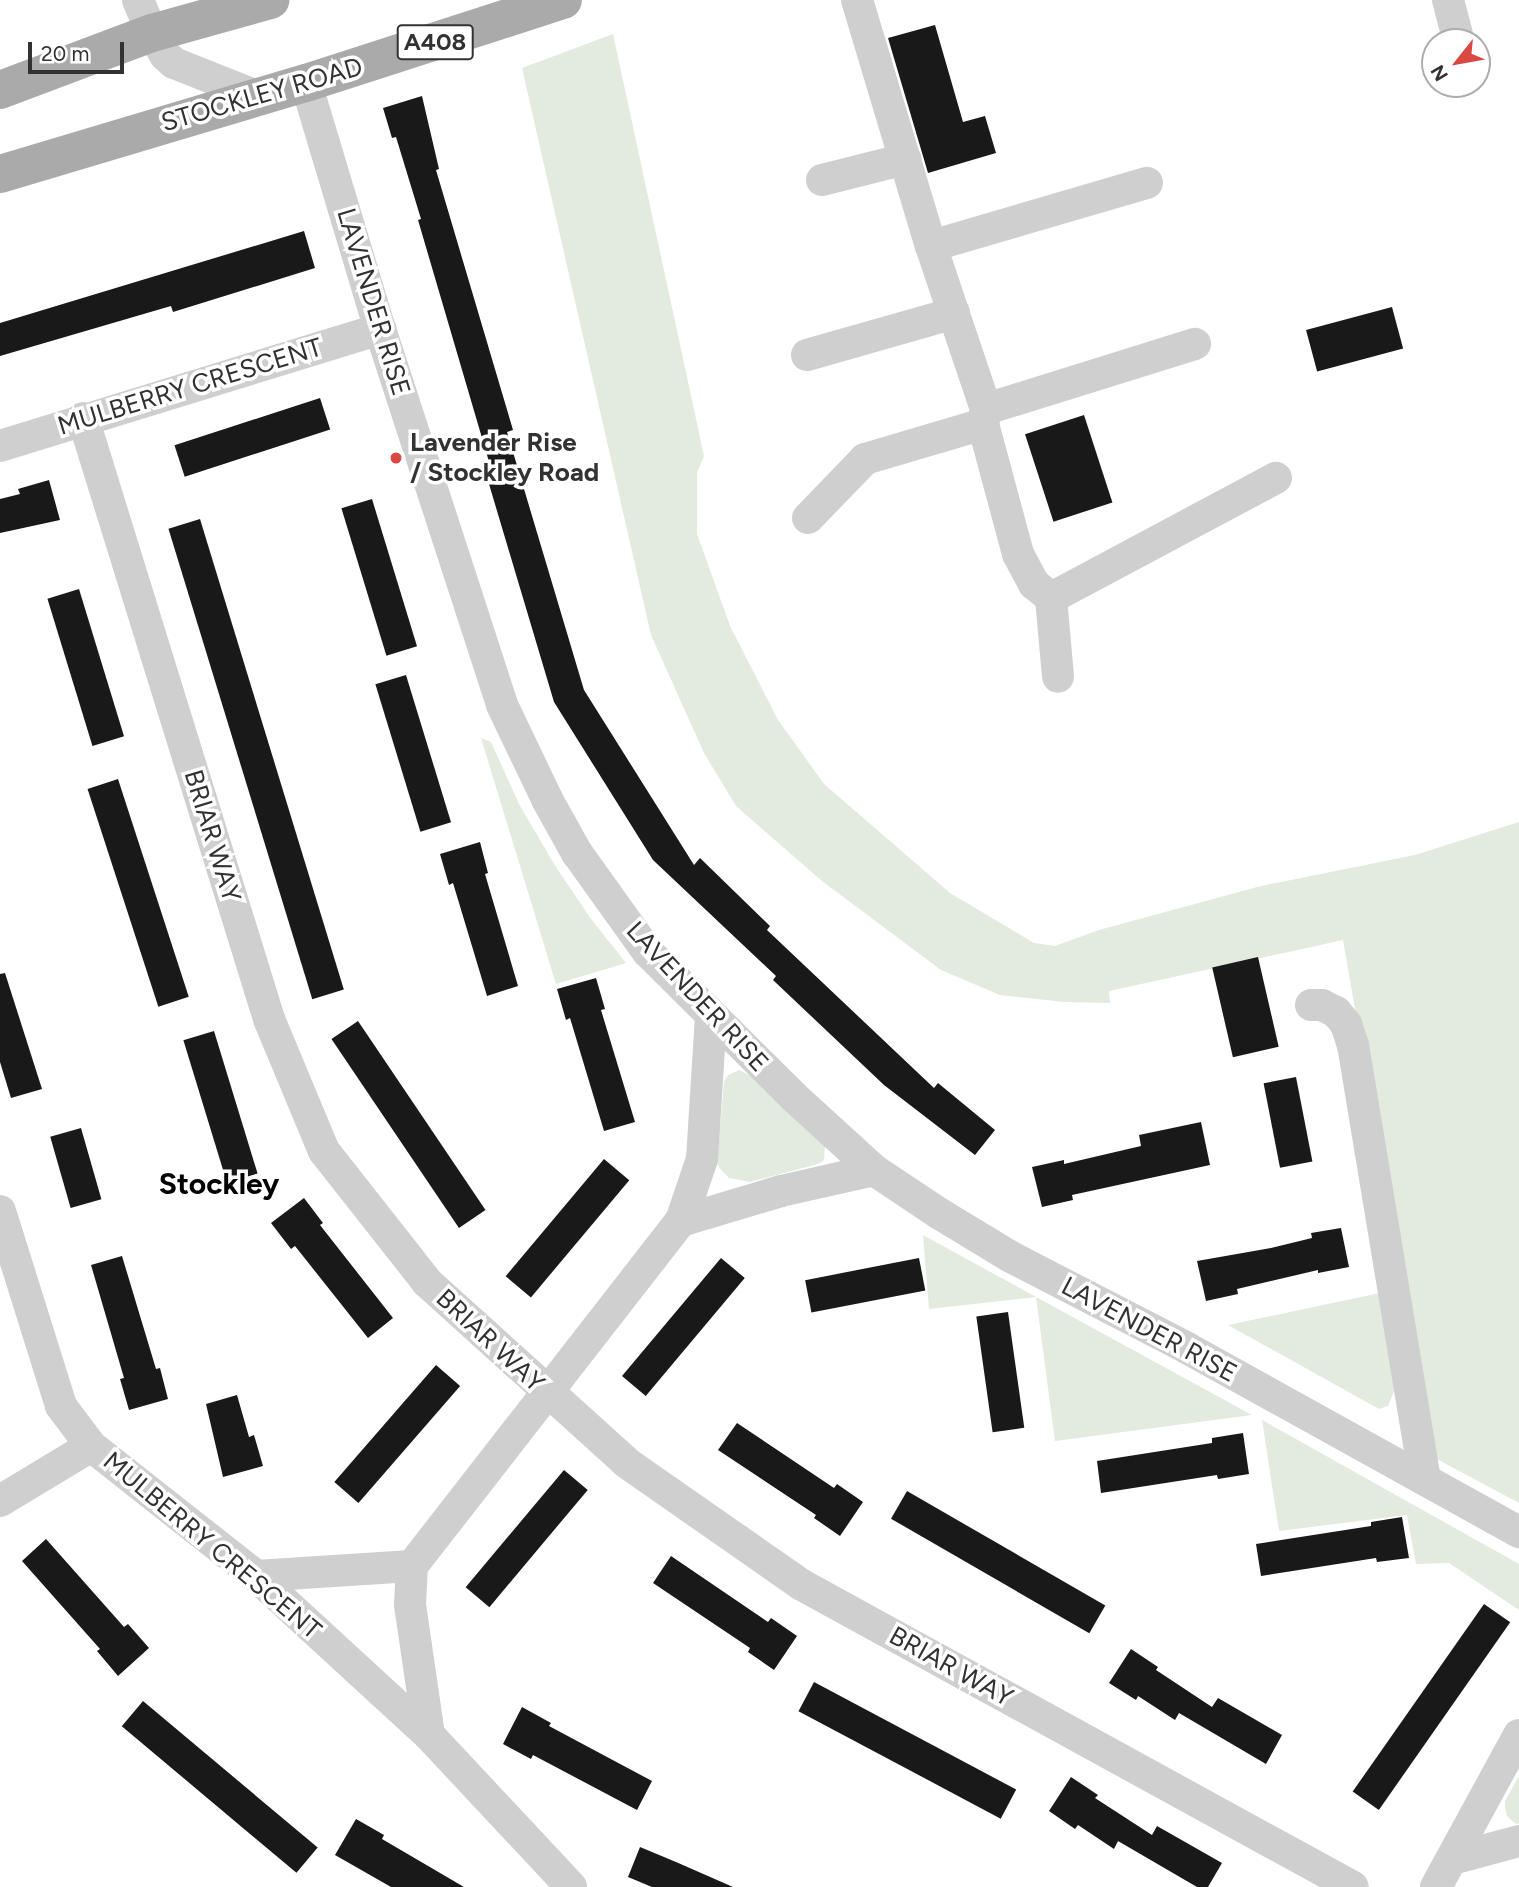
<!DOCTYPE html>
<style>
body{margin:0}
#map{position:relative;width:1519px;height:1887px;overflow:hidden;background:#fff;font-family:Figtree,sans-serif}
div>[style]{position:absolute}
.green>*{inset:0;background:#e3eade}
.building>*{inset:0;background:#191919;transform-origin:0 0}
.minor>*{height:32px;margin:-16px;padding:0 16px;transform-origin:16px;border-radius:16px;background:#cfcfcf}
.major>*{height:38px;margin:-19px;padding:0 19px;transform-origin:19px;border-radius:19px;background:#aaa}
.dots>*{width:19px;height:19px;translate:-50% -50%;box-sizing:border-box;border:4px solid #fff;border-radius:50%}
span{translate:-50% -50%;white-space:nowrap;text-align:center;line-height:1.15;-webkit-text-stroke:7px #fff;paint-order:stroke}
.shield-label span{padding:2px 5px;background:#fff;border:2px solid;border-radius:5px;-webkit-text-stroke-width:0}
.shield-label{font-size:24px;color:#323232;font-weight:700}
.street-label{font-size:26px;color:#323232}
.poi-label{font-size:26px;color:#323232;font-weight:700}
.left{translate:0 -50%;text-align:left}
.quarter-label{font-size:30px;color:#000;font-weight:700}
.north{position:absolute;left:1421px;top:28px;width:70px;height:70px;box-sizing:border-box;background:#fff;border:2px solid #adadad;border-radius:50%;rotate:239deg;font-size:19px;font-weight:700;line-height:28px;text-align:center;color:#323232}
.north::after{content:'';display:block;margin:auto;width:24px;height:32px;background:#da4843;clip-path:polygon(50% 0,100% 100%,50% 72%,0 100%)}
.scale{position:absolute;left:28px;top:42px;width:96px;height:32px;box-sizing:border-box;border:4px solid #323232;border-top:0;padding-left:9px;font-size:21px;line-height:24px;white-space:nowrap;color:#323232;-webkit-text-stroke:5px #fff;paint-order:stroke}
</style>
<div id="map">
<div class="green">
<div style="clip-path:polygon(613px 34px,704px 456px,697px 473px,697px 534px,730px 626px,778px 720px,824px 784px,950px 893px,1034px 943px,1055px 946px,1099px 930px,1261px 886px,1415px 855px,1519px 822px,1519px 1503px,1433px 1457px,1343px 940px,1109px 991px,1110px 1003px,1065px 1002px,1000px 995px,941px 970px,822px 881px,736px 806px,704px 753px,651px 635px,522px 68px)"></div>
<div style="clip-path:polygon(481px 738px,491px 742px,519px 804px,554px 864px,591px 919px,626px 963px,556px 984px)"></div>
<div style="clip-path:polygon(739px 1070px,749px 1075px,821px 1141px,825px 1146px,824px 1160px,818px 1164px,750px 1182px,729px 1178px,721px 1170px,717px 1163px,724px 1082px,728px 1075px)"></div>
<div style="clip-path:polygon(923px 1235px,1036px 1297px,1252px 1415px,1055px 1441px,1036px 1297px,929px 1309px)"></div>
<div style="clip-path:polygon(1380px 1293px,1396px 1386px,1388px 1406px,1379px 1409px,1228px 1325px)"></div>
<div style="clip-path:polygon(1262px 1420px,1519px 1564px,1519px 1610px,1449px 1563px,1416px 1564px,1407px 1515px,1279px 1531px)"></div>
<div style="clip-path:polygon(1519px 1776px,1519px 1823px,1516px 1824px,1507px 1816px,1505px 1808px,1505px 1801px)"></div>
</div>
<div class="building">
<div style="clip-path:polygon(935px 25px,963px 122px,985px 116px,996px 153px,928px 173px,888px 38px)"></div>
<div style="clip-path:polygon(422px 96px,439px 169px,436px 170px,513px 430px,507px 432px,584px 690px,694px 865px,700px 858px,770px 926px,767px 930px,934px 1088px,938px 1083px,995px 1130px,975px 1155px,884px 1085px,773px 980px,776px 976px,653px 860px,554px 702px,486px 474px,492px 472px,418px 220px,421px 219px,396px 137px,392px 138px,383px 108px)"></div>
<div style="clip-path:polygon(304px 231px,315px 268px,173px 312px,171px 306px,0 356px,0 323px)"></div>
<div style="left:1392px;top:307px;width:43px;height:89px;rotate:75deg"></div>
<div style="left:320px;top:398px;width:33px;height:153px;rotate:72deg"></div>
<div style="left:1084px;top:415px;width:92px;height:62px;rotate:72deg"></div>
<div style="clip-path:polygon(49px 480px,60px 520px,0 533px,0 499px,20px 494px,18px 489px)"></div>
<div style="left:372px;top:499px;width:154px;height:32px;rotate:73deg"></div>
<div style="left:200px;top:519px;width:492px;height:33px;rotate:73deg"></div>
<div style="left:79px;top:589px;width:154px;height:33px;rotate:73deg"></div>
<div style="left:406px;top:675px;width:154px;height:32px;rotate:73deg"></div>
<div style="left:118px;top:779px;width:229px;height:32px;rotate:72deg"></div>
<div style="clip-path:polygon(480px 842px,488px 873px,485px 874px,518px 986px,487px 996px,453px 883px,449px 885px,440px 854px)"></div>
<div style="left:1258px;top:957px;width:92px;height:47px;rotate:77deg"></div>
<div style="clip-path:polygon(5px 973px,42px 1089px,11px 1098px,0 1062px,0 974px)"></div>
<div style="clip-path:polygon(596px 978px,605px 1009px,601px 1010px,635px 1122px,604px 1131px,570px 1018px,566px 1020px,557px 989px)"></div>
<div style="left:358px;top:1021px;width:228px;height:32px;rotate:56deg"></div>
<div style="left:214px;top:1031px;width:149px;height:32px;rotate:73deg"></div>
<div style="left:1296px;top:1077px;width:86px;height:33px;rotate:79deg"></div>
<div style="clip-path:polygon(1201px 1122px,1210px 1165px,1072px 1195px,1073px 1200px,1042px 1207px,1032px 1167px,1064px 1160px,1064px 1164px,1141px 1146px,1139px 1135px)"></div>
<div style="left:81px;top:1128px;width:74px;height:32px;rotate:74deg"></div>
<div style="left:604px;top:1159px;width:33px;height:153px;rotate:40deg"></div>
<div style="clip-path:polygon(304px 1198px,323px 1223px,320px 1225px,393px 1318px,368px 1338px,295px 1246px,291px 1249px,271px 1223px)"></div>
<div style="clip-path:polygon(1341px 1228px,1349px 1267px,1318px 1273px,1318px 1270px,1237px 1289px,1238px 1294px,1206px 1301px,1197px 1261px,1271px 1248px,1312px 1238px,1311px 1233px)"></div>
<div style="clip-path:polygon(122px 1256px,156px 1369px,160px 1368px,168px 1399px,129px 1410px,120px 1379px,124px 1378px,91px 1265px)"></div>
<div style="left:721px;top:1258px;width:31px;height:154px;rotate:40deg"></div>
<div style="left:919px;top:1258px;width:33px;height:116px;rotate:79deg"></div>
<div style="left:1008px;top:1312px;width:117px;height:32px;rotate:82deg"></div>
<div style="left:436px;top:1365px;width:32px;height:155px;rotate:41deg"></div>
<div style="clip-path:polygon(237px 1395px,249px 1437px,254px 1435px,263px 1466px,223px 1477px,206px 1404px)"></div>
<div style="clip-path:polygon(737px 1423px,834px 1488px,837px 1484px,863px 1502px,840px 1536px,814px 1518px,816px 1515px,718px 1450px)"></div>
<div style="clip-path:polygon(1243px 1433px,1249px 1474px,1218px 1479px,1217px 1475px,1101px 1493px,1097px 1461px,1212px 1443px,1212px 1438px)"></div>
<div style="left:564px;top:1470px;width:31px;height:153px;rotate:40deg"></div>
<div style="left:907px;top:1491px;width:229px;height:32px;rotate:30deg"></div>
<div style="clip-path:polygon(1402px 1517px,1409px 1558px,1377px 1562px,1376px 1558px,1261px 1576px,1256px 1544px,1371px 1526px,1371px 1522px)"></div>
<div style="clip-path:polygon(46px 1539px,124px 1627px,128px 1624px,149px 1648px,118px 1676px,97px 1651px,100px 1649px,22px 1561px)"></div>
<div style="clip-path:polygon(671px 1556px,768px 1622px,771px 1618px,797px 1636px,774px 1670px,748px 1652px,750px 1648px,653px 1583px)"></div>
<div style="left:1484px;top:1604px;width:32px;height:229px;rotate:35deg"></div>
<div style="clip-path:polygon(1131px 1649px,1158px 1667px,1156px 1670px,1212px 1707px,1218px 1698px,1282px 1735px,1266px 1764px,1179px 1713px,1175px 1720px,1138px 1696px,1136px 1700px,1109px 1683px)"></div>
<div style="left:814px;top:1682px;width:229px;height:33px;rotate:28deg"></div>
<div style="left:143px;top:1701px;width:228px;height:33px;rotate:40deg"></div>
<div style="clip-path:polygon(522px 1707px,551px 1723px,549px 1726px,652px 1781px,637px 1810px,533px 1755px,531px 1759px,503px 1744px)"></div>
<div style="clip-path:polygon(1071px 1777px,1098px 1795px,1095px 1798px,1152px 1835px,1157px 1826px,1222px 1863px,1208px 1887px,1197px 1887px,1118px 1841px,1114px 1849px,1078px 1825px,1075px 1829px,1049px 1811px)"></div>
<div style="clip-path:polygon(356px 1819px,384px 1835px,382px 1839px,464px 1887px,391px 1887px,335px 1855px)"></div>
<div style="clip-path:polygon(640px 1847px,676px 1862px,733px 1887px,652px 1887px,628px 1877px)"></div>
</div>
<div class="minor">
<div style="left:138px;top:0;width:36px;rotate:67deg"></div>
<div style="left:152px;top:33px;width:26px;rotate:59deg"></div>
<div style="left:165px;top:55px;width:12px;rotate:42deg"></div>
<div style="left:174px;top:63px;width:89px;rotate:21.7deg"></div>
<div style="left:857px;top:0;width:257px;rotate:73.3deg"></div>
<div style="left:931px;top:246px;width:225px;rotate:-16.3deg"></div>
<div style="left:1448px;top:0;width:43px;rotate:75.3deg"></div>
<div style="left:306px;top:83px;width:257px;rotate:73.3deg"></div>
<div style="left:380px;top:329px;width:395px;rotate:72deg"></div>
<div style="left:502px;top:705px;width:106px;rotate:64.4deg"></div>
<div style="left:548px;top:801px;width:60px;rotate:60.9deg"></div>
<div style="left:577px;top:853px;width:122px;rotate:54.4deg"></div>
<div style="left:648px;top:952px;width:206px;rotate:44.8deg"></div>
<div style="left:794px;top:1097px;width:108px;rotate:42.4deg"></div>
<div style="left:874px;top:1170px;width:79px;rotate:33.7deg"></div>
<div style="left:940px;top:1214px;width:83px;rotate:31.2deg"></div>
<div style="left:1011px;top:1257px;width:198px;rotate:27.3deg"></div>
<div style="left:1187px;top:1348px;width:380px;rotate:29deg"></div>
<div style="left:822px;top:180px;width:86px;rotate:-14.2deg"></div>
<div style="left:931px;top:246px;width:172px;rotate:71.4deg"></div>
<div style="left:986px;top:409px;width:219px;rotate:-17.3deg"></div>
<div style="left:807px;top:355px;width:153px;rotate:-15.9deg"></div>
<div style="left:986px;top:409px;width:15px;rotate:101deg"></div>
<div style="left:983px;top:424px;width:135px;rotate:74.9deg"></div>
<div style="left:1018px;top:554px;width:34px;rotate:62deg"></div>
<div style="left:1034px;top:584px;width:22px;rotate:39deg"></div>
<div style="left:1051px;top:598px;width:255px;rotate:-28.1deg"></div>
<div style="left:83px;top:418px;width:629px;rotate:72.8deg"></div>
<div style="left:269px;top:1019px;width:143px;rotate:67.4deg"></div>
<div style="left:324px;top:1151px;width:168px;rotate:51.8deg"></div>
<div style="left:428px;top:1283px;width:268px;rotate:42.1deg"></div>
<div style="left:627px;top:1463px;width:213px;rotate:34.9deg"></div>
<div style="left:802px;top:1585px;width:628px;rotate:28.73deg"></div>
<div style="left:0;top:446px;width:398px;rotate:-17.1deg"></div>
<div style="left:808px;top:518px;width:82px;rotate:-46deg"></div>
<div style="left:865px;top:459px;width:123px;rotate:-16.5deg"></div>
<div style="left:1051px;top:598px;width:79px;rotate:84.9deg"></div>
<div style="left:1311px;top:1005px;width:11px"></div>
<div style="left:1322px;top:1005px;width:16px;rotate:27deg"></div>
<div style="left:1336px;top:1012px;width:16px;rotate:50deg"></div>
<div style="left:1346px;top:1024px;width:22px;rotate:72deg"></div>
<div style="left:1353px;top:1045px;width:440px;rotate:80.6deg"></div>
<div style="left:0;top:1211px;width:204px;rotate:72.6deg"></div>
<div style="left:61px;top:1406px;width:50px;rotate:53.1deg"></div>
<div style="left:91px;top:1446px;width:210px;rotate:38.2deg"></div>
<div style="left:256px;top:1576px;width:235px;rotate:42.6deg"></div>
<div style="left:429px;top:1735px;width:208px;rotate:46.9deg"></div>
<div style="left:681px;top:1221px;width:104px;rotate:-16.7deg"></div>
<div style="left:781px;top:1191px;width:95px;rotate:-12.7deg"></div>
<div style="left:0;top:1501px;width:106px;rotate:-31.1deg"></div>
<div style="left:256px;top:1576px;width:156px;rotate:-3.7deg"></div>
<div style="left:429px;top:1735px;width:132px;rotate:-98.3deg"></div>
<div style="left:410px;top:1604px;width:38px;rotate:-87deg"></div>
<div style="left:412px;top:1566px;width:437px;rotate:-52.1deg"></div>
<div style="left:681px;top:1221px;width:65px;rotate:-71.3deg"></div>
<div style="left:702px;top:1159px;width:142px;rotate:-86.4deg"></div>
<div style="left:1452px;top:1859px;width:69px;rotate:-15deg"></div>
<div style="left:1436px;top:1887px;width:173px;rotate:-61.4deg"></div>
</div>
<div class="major">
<div style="left:0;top:90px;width:162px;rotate:-20.6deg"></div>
<div style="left:152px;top:33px;width:123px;rotate:-15.6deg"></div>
<div style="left:0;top:174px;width:319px;rotate:-16.6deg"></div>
<div style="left:306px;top:83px;width:270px;rotate:-17.9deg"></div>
</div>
<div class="dots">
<div style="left:396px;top:458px;background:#da4843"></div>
</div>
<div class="shield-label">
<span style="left:435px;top:42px">A408</span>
</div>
<div class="street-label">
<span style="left:262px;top:95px;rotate:-16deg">STOCKLEY ROAD</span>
<span style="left:373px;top:302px;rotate:73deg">LAVENDER RISE</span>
<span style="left:190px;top:387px;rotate:-17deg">MULBERRY CRESCENT</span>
<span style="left:212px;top:836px;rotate:73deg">BRIAR WAY</span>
<span style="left:697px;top:997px;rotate:47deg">LAVENDER RISE</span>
<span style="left:1149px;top:1330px;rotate:28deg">LAVENDER RISE</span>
<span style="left:490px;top:1341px;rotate:43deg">BRIAR WAY</span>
<span style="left:212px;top:1546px;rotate:40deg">MULBERRY CRESCENT</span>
<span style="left:951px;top:1667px;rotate:29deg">BRIAR WAY</span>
</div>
<div class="poi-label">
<span class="left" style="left:410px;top:458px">Lavender Rise<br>/ Stockley Road</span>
</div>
<div class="quarter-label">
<span style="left:219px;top:1184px">Stockley</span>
</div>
<div class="north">N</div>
<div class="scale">20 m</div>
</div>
